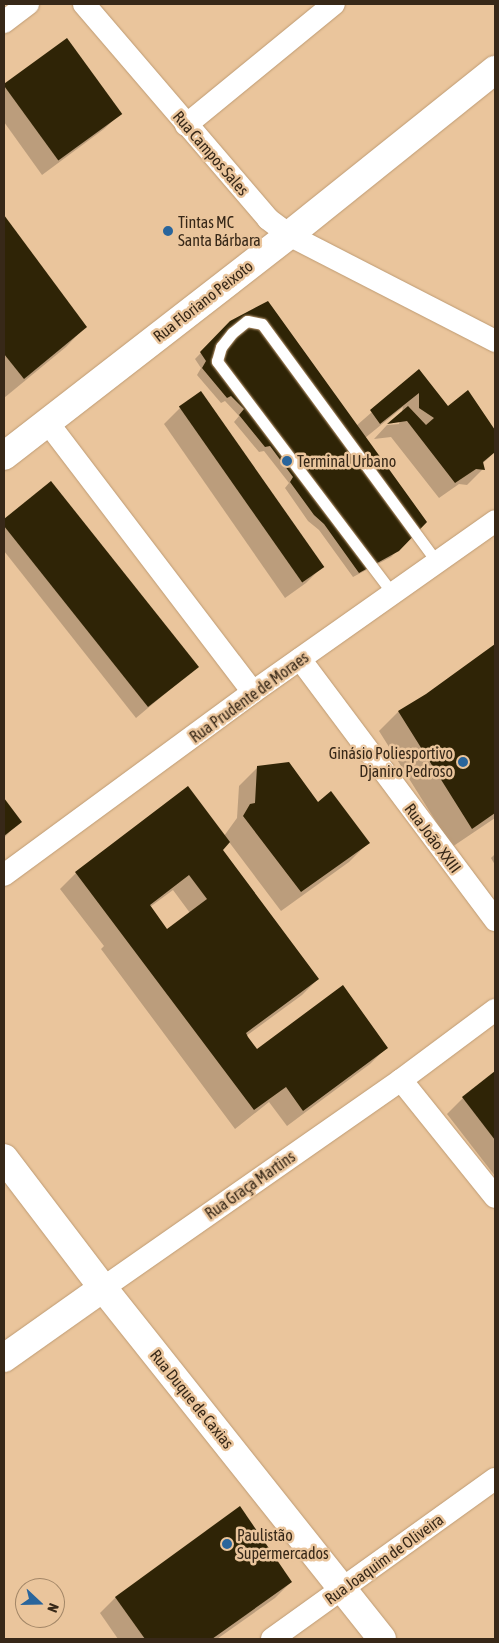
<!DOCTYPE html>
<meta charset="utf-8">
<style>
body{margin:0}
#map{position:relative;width:499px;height:1643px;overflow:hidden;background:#eac59c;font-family:"Asap Condensed",sans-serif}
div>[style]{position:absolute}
.shadow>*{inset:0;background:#0003}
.building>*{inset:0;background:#2f2406;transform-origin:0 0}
.roads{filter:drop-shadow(0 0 1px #be9b73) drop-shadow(0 0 1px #be9b73)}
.lane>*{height:11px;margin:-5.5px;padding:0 5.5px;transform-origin:5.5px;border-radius:5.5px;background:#fff}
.street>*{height:22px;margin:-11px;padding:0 11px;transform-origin:11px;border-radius:11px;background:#fff}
.secondary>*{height:28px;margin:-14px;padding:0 14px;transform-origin:14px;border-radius:14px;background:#fff}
.primary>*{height:28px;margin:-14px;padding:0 14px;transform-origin:14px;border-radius:14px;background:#fff}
.dots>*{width:14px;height:14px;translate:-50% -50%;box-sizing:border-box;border:2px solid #eac59c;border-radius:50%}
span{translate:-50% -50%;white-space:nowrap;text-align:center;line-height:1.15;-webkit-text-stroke:5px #eac59c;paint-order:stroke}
.street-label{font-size:16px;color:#372818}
.poi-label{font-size:16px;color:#372818}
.left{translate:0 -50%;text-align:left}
.right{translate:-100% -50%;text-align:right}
.frame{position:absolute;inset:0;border:5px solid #372818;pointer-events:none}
.north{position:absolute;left:15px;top:1578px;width:50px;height:50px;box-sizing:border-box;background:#eac59c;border:1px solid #a28667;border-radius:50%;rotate:111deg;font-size:14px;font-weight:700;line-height:20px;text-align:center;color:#372818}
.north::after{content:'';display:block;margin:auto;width:18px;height:22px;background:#29659c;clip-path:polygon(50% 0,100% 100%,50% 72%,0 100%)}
</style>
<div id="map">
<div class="shadow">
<div style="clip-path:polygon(66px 40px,120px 114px,104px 129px,42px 175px,4px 122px,4px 86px)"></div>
<div style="clip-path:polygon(4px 217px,85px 327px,66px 347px,4px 398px)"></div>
<div style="clip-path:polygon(231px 322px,356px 426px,419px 371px,448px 408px,467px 392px,495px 433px,495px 452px,482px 464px,483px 469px,467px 485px,459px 484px,439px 498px,391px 437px,374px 439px,387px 425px,399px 424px,403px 407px,365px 438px,425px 522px,391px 557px,353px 577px,319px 530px,308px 521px,285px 488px,289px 483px,264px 451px,259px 452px,234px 422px,239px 416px,225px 401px,221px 403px,197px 375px,201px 368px,195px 359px)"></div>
<div style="clip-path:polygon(180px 408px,322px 567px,306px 583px,285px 598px,164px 424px)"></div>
<div style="clip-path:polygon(51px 483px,197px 667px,136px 718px,4px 551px,4px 521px)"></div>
<div style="clip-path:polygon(495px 646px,495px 818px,452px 847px,379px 731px,398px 712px,427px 695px)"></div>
<div style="clip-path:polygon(evenodd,258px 767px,318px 804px,369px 842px,349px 862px,281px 911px,229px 842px,221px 850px,318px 979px,302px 995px,246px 1036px,257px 1051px,386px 1048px,370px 1064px,287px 1126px,269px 1102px,235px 1129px,101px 949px,104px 946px,60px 889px,76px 873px,188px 788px,224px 836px,237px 818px,239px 786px,258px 767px,173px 890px,190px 913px,167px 931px,150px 907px,173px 890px)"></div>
<div style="clip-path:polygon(4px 800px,20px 821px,4px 838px)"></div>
<div style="clip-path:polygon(495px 854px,495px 865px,491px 858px)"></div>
<div style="clip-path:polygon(495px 1072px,495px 1176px,447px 1114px,463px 1098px)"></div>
<div style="clip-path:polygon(291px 1582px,275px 1598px,217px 1639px,118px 1639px,100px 1613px,116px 1597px)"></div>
</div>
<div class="building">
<div style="left:67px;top:38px;width:94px;height:79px;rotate:54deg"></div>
<div style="clip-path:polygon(4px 215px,87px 327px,24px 379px,4px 354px)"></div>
<div style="clip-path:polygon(268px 301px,427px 522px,399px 551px,359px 573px,324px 524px,314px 515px,290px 482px,293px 477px,270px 446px,265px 447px,239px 415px,244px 409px,231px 396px,227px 398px,202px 368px,206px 361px,200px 352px,230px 321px)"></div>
<div style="clip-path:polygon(419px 369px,448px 406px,468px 390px,495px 430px,495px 452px,483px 462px,485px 470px,476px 469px,455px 483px,407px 421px,387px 424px,408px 406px,426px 425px,434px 418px,419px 408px,419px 393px,380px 424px,370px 410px)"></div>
<div style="left:201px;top:391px;width:215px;height:27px;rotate:55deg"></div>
<div style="clip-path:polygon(51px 481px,199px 667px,148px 707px,4px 526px,4px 519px)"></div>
<div style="clip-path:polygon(495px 644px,495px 813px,472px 829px,398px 711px,426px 694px)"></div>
<div style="clip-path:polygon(289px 762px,318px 802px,331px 791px,370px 843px,301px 892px,243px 816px,250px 804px,255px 803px,257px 766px)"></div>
<div style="clip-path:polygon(evenodd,188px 786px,230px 842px,223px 850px,319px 979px,246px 1033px,248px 1037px,257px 1049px,343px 985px,388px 1048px,303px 1111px,286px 1087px,254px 1110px,75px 872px,188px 786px,189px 875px,207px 899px,167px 929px,150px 905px,189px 875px)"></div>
<div style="clip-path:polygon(4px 798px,22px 822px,4px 836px)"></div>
<div style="clip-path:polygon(495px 1071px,495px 1140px,462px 1097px)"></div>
<div style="clip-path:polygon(240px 1506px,292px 1582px,212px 1639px,145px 1639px,115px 1597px)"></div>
</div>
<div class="roads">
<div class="lane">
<div style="left:393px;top:594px;width:292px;rotate:-127.1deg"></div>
<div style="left:217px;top:361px;width:15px;rotate:-74deg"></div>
<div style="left:221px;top:347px;width:18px;rotate:-52deg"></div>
<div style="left:232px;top:333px;width:19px;rotate:-39deg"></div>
<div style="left:247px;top:321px;width:15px;rotate:11deg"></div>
<div style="left:262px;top:324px;width:295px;rotate:53.7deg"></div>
</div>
<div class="street">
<div style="left:84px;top:4px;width:283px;rotate:49.4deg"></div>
<div style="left:268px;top:219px;width:26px;rotate:37deg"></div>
<div style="left:289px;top:235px;width:232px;rotate:27.2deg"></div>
<div style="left:4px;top:22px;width:30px;rotate:-37deg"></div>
<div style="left:186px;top:125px;width:191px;rotate:-39.3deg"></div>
<div style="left:48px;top:423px;width:338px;rotate:52.7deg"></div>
<div style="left:300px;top:659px;width:326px;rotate:53.2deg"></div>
<div style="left:4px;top:875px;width:309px;rotate:-36.3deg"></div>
<div style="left:253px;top:692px;width:296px;rotate:-35.2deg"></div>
<div style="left:401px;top:1080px;width:150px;rotate:51.2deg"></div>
<div style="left:103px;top:1288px;width:363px;rotate:-34.9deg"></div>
<div style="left:401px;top:1080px;width:117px;rotate:-36.7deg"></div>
<div style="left:272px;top:1639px;width:274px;rotate:-35.7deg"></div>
</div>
<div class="secondary">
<div style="left:4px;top:456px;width:361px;rotate:-37.8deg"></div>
<div style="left:289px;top:235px;width:264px;rotate:-38.7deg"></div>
</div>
<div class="primary">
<div style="left:4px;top:1158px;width:163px;rotate:52.7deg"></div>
<div style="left:103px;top:1288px;width:448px;rotate:51.5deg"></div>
<div style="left:4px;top:1358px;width:121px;rotate:-35.3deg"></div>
</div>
</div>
<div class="dots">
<div style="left:168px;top:231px;background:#29659c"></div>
<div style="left:287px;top:461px;background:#29659c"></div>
<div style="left:463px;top:762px;background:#29659c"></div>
<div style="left:227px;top:1544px;background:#29659c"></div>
</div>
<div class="street-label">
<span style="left:211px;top:153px;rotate:49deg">Rua Campos Sales</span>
<span style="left:203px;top:301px;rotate:-38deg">Rua Floriano Peixoto</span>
<span style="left:249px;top:697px;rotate:-36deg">Rua Prudente de Moraes</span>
<span style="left:433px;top:838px;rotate:53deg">Rua João XXIII</span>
<span style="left:250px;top:1185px;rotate:-35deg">Rua Graça Martins</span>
<span style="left:192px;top:1399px;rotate:51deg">Rua Duque de Caxias</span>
<span style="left:384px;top:1559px;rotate:-36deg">Rua Joaquim de Oliveira</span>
</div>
<div class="poi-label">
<span class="left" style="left:178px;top:231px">Tintas MC<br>Santa Bárbara</span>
<span class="left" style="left:297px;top:461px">Terminal Urbano</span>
<span class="right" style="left:453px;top:762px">Ginásio Poliesportivo<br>Djaniro Pedroso</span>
<span class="left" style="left:237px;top:1544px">Paulistão<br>Supermercados</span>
</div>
<div class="frame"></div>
<div class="north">N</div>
</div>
